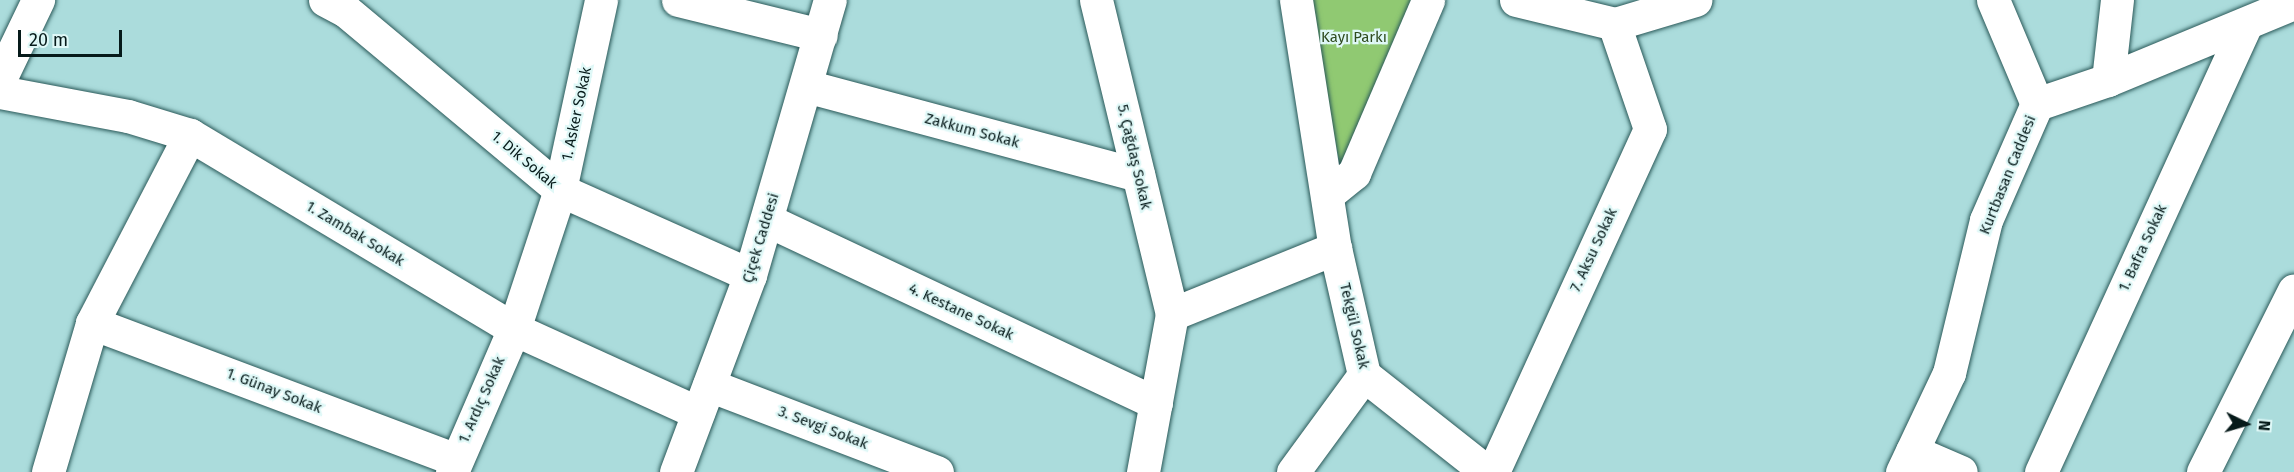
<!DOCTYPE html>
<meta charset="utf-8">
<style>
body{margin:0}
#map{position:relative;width:2294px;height:472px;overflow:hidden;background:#abdcdc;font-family:"Fira Sans",sans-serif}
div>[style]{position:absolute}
.green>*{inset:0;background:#90c972}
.roads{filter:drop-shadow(0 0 2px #2a5959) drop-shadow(0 0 2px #2a5959)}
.street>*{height:33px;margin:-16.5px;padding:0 16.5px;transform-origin:16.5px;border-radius:16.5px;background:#fff}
.secondary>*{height:33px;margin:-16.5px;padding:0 16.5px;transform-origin:16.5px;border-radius:16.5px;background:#fff}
span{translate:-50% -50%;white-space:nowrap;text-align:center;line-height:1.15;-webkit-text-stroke:4.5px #dff8f7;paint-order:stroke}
.park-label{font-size:15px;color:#2f4b1f}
.street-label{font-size:15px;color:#061a1a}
.north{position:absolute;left:2216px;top:394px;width:60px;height:60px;-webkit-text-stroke:4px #dff8f7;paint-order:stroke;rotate:95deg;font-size:16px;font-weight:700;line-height:24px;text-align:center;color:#061a1a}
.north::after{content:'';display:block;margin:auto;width:21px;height:27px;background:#061a1a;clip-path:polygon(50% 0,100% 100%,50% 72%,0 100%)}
.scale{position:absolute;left:18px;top:30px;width:104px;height:27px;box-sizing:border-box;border:3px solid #061a1a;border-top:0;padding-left:8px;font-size:18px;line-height:21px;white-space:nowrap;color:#061a1a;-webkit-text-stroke:4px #dff8f7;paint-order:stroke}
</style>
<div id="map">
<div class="green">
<div style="clip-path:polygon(1309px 0,1411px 0,1340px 166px)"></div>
</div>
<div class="roads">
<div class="street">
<div style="left:325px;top:0;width:24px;rotate:28deg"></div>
<div style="left:346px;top:11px;width:279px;rotate:39.9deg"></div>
<div style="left:560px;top:190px;width:208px;rotate:24.1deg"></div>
<div style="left:678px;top:0;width:147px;rotate:13.8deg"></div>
<div style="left:1096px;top:0;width:323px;rotate:76.4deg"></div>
<div style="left:1172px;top:314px;width:161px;rotate:100.4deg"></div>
<div style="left:1296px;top:0;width:251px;rotate:81.1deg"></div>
<div style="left:1335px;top:248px;width:130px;rotate:77.1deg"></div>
<div style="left:1364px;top:375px;width:157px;rotate:38.3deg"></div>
<div style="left:1516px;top:0;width:102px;rotate:13.6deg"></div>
<div style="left:1615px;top:24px;width:84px;rotate:-16.7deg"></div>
<div style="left:1993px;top:0;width:113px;rotate:67.1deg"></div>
<div style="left:0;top:79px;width:88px;rotate:-64.3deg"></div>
<div style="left:2108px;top:80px;width:81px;rotate:-83.6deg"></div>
<div style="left:806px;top:86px;width:344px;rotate:15deg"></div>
<div style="left:0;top:92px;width:130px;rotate:10.6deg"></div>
<div style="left:128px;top:116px;width:65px;rotate:17deg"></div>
<div style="left:190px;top:135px;width:378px;rotate:30.9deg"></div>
<div style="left:514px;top:329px;width:202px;rotate:24.5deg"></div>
<div style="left:1327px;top:195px;width:35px;rotate:-39deg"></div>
<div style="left:1354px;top:173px;width:188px;rotate:-66.8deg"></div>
<div style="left:767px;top:220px;width:430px;rotate:25.2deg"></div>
<div style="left:1172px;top:314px;width:176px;rotate:-22deg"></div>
<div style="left:92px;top:323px;width:389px;rotate:20.6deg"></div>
<div style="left:709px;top:385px;width:244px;rotate:20.9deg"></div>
<div style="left:1912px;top:451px;width:53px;rotate:23.2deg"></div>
<div style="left:48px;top:472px;width:155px;rotate:-73.5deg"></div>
<div style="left:92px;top:323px;width:212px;rotate:-62.5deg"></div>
<div style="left:452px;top:472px;width:156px;rotate:-66.6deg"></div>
<div style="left:514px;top:329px;width:146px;rotate:-71.7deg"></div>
<div style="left:560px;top:190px;width:194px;rotate:-77.8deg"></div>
<div style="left:1293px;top:472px;width:120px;rotate:-53.8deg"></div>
<div style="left:1493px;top:472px;width:377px;rotate:-65.4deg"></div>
<div style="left:1650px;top:129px;width:111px;rotate:-108.9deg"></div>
<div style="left:2041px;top:472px;width:493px;rotate:-65.4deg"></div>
<div style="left:2203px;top:472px;width:203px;rotate:-63.4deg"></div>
</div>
<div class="secondary">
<div style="left:676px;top:472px;width:210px;rotate:-69.4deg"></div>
<div style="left:750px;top:275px;width:286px;rotate:-73.8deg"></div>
<div style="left:1902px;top:472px;width:110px;rotate:-64.6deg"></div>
<div style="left:1949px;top:373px;width:157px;rotate:-76.4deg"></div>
<div style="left:1986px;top:220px;width:127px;rotate:-66.3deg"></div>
<div style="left:2037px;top:104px;width:75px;rotate:-18.7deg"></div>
<div style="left:2108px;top:80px;width:201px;rotate:-22.5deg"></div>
</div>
</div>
<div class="park-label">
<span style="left:1354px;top:38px">Kayı Parkı</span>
</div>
<div class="street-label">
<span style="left:577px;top:114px;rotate:-78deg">1. Asker Sokak</span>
<span style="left:972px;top:131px;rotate:15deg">Zakkum Sokak</span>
<span style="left:1134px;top:157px;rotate:77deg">5. Çağdaş Sokak</span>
<span style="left:524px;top:160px;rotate:40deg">1. Dik Sokak</span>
<span style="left:2008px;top:175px;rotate:-68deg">Kurtbasan Caddesi</span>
<span style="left:355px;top:234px;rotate:31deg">1. Zambak Sokak</span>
<span style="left:761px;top:238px;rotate:-73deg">Çiçek Caddesi</span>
<span style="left:2143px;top:248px;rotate:-65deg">1. Bafra Sokak</span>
<span style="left:1594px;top:250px;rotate:-65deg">7. Aksu Sokak</span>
<span style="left:961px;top:312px;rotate:25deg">4. Kestane Sokak</span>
<span style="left:1354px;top:326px;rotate:77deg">Tekgül Sokak</span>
<span style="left:274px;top:391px;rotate:21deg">1. Günay Sokak</span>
<span style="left:482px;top:400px;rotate:-66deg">1. Ardıç Sokak</span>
<span style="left:823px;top:428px;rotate:21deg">3. Sevgi Sokak</span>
</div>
<div class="north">N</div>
<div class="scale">20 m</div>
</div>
